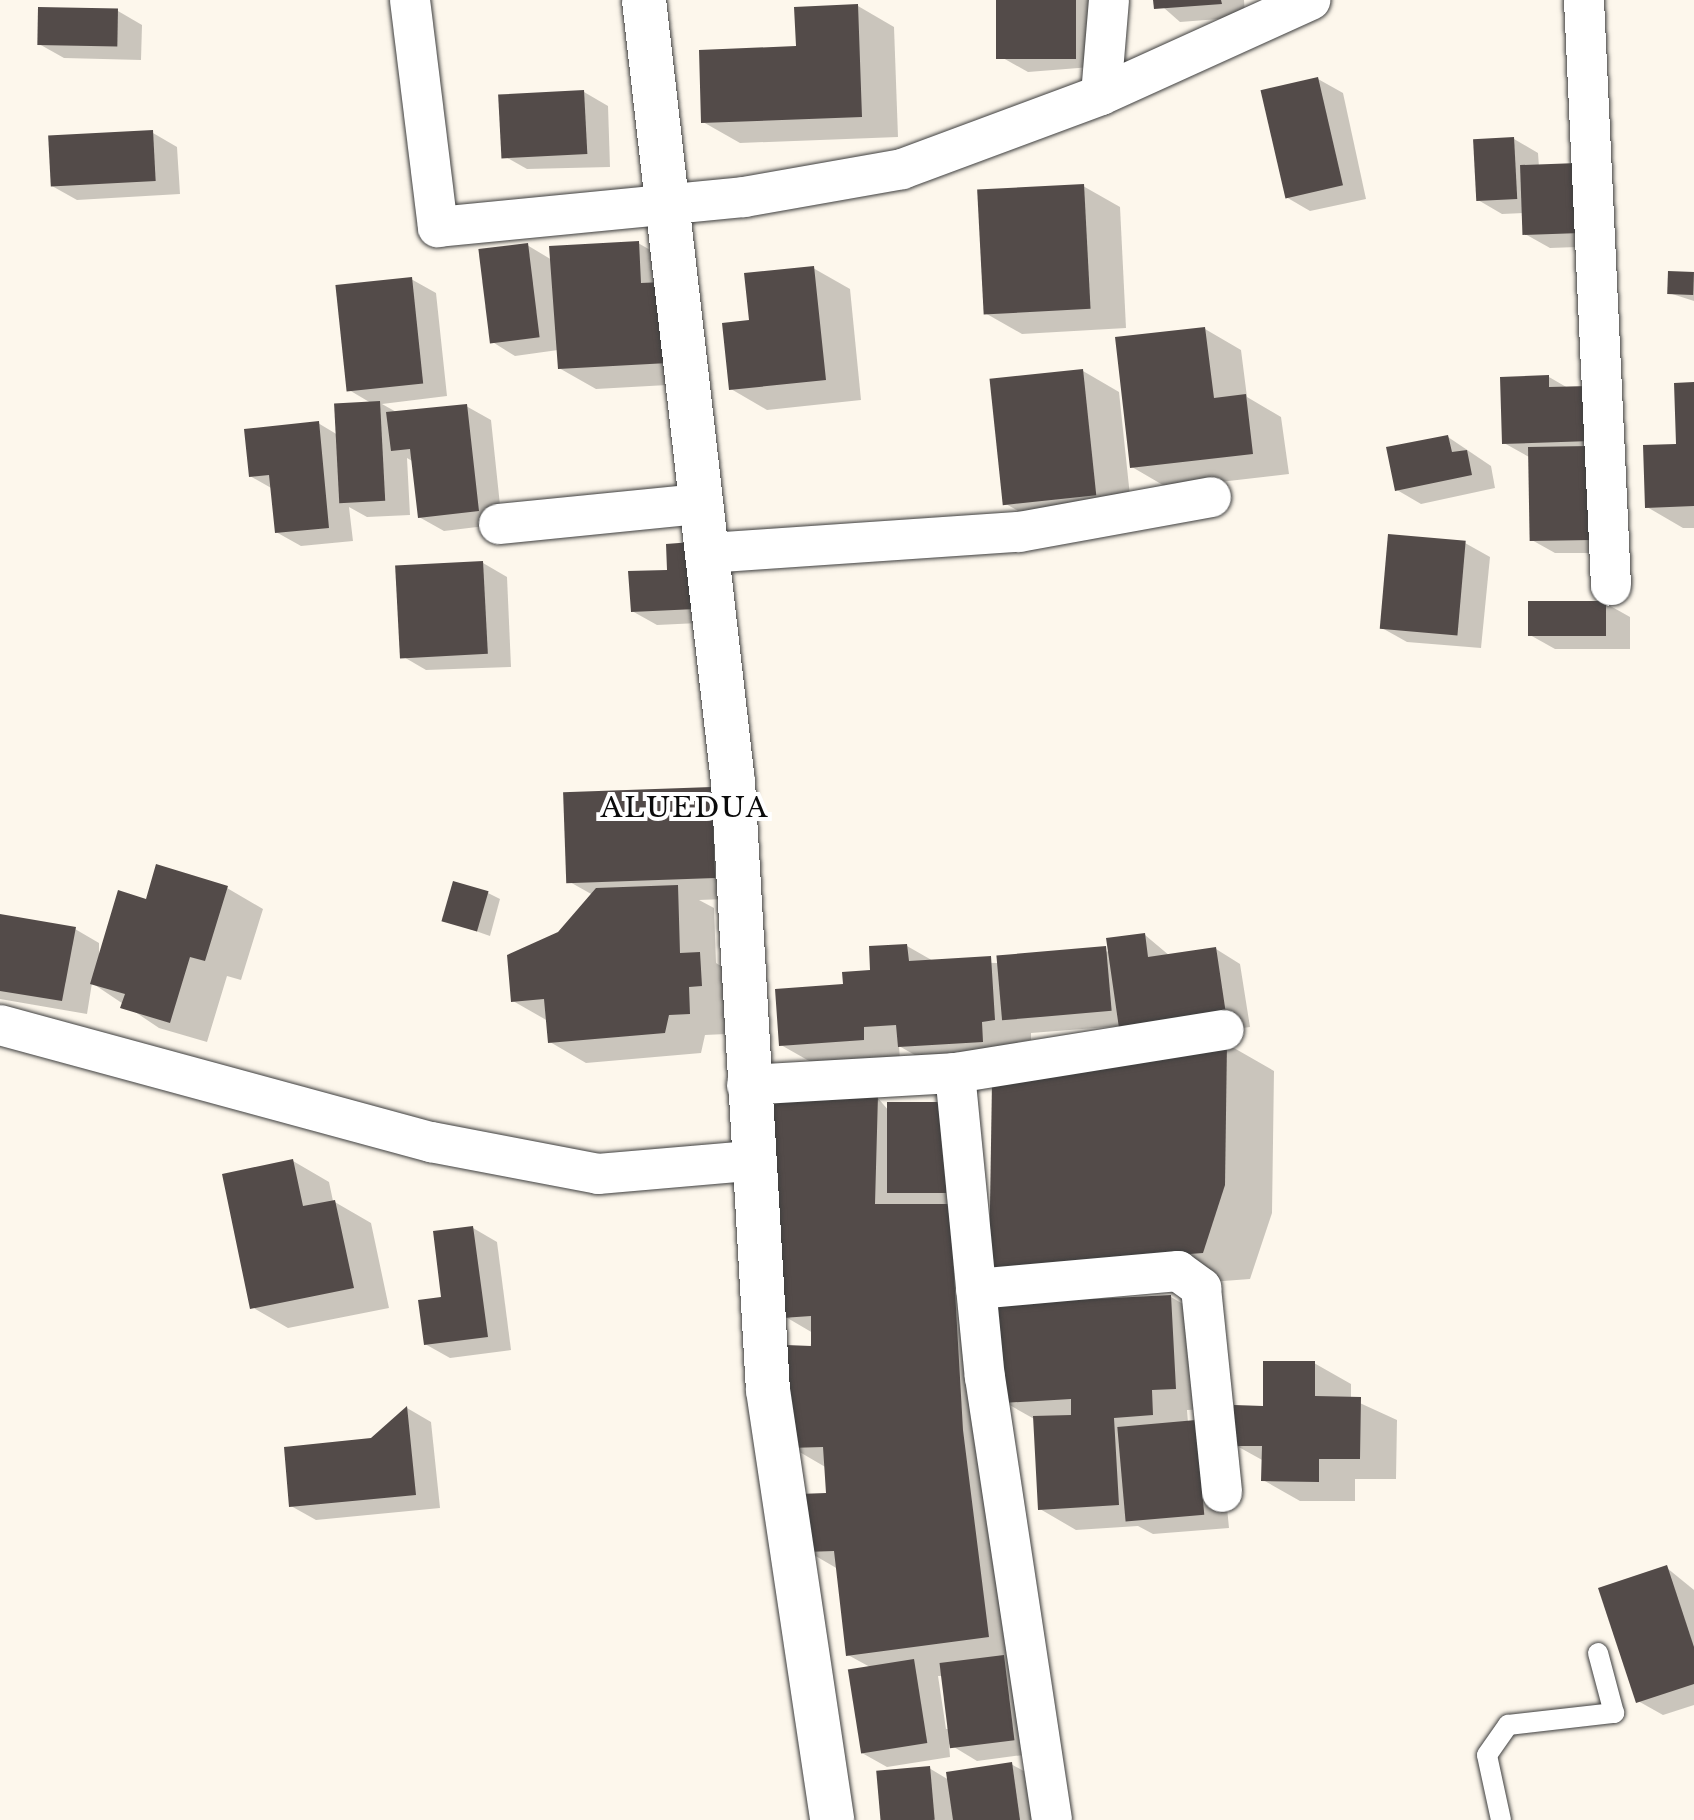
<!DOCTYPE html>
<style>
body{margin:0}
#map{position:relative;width:1694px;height:1820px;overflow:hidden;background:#fdf7ec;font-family:"Libre Baskerville",serif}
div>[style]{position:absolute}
.shadow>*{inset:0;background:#0003}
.building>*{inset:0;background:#534b49;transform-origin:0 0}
.roads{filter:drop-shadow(0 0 2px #3e3e3e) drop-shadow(0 0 2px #3e3e3e)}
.service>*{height:20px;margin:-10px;padding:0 10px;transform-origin:10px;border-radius:10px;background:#fff}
.minor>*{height:40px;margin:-20px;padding:0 20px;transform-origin:20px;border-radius:20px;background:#fff}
.tertiary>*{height:44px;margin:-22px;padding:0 22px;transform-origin:22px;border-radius:22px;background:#fff}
span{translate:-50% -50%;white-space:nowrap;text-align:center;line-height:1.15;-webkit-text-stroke:8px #fff;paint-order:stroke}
.quarter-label{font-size:28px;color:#0b0b0b;letter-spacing:2px}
</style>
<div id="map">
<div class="shadow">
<div style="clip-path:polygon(998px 0,1098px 0,1104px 66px,1028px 72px,1003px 58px)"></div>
<div style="clip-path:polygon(1155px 0,1244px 0,1245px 17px,1180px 22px)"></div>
<div style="clip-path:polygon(858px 6px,894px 27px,898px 137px,740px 143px,703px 122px)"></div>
<div style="clip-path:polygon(118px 11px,142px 25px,141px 60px,64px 58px,39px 44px)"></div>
<div style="clip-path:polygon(1318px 79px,1343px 93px,1366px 199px,1310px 211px,1286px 197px)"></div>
<div style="clip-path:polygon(584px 92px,608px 106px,610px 167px,527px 169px,502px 155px)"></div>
<div style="clip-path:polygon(153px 133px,177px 147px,180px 194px,77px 200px,52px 186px)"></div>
<div style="clip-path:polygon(1514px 139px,1538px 153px,1539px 167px,1604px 246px,1550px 248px,1525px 234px,1524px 213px,1502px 214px,1478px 200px)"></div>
<div style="clip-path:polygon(1083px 186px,1120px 207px,1126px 328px,1022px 334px,985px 313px)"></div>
<div style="clip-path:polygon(638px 243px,675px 264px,703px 383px,596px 389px,559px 368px,558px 350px,515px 356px,491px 341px,527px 245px,552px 260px)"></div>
<div style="clip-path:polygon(813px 268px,850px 289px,861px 400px,767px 410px,731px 389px)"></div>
<div style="clip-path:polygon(1694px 274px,1694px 301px,1669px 293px)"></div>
<div style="clip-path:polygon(411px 279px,436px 293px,447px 396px,382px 404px,398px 413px,466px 406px,491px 420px,502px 524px,444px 531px,419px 517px,414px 462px,407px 458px,410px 515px,367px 517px,349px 507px,353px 541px,301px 546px,276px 532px,273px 489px,250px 476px,318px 423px,338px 435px,371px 403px,349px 390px)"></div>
<div style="clip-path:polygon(1205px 329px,1241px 350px,1247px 397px,1281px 417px,1289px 474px,1168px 488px,1132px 467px)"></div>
<div style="clip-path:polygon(1083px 371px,1119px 392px,1132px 515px,1043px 525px,1006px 504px)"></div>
<div style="clip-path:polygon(1549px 377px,1568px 388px,1588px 388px,1615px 553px,1555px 553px,1530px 539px,1529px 457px,1504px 443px)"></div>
<div style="clip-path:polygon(1694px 384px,1694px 528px,1683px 528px,1647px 507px,1678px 446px)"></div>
<div style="clip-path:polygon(1448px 437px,1491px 466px,1495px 488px,1421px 504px,1397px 490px)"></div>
<div style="clip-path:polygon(1465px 543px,1490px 557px,1481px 648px,1407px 642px,1382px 628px)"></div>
<div style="clip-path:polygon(483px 563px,507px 577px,511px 667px,426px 670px,402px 656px)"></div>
<div style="clip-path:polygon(669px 572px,720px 622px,657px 625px,632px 611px)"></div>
<div style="clip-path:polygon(1605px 603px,1630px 617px,1630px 649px,1555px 649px,1530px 635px)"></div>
<div style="clip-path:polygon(712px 789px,750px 898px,699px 900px,714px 908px,716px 963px,736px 975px,726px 1034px,705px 1035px,701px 1053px,586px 1063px,550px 1042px,548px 1021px,513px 1001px,593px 895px,568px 881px)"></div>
<div style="clip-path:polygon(227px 888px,263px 909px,241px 980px,227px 976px,207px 1042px,159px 1028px,92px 983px,87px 1014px,0 999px,0 916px,75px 929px,99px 943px,99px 959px,147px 902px)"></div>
<div style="clip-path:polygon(488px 893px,500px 899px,490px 936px,444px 920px)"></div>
<div style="clip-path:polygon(1145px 935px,1170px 956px,1216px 949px,1240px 964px,1250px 1027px,1145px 1041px,1121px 1026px,1031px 1033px,1031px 1040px,1018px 1042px,1019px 1062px,936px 1067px,899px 1046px,900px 1060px,818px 1066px,781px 1045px,845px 986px,907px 946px,935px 962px,999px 963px,1110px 951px)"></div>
<div style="clip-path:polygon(evenodd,1227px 1044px,1274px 1071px,1272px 1213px,1250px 1279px,1038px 1295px,1001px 1306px,1171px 1297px,1207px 1318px,1211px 1409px,1187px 1410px,1188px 1423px,1220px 1436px,1229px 1528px,1153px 1534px,1138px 1526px,1076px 1530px,1040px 1509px,1036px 1420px,1006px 1403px,1038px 1753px,977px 1761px,949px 1744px,950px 1757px,887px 1767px,862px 1753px,870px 1667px,848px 1655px,838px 1569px,807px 1551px,828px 1495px,827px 1468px,791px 1447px,813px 1333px,784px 1316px,877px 1097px,991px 1230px,1227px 1044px,938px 1676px,943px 1676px,950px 1729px,946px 1729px,938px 1676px)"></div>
<div style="clip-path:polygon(293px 1161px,329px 1182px,333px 1201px,371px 1223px,389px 1308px,288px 1328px,252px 1307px)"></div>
<div style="clip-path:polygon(473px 1228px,497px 1242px,511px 1350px,450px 1358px,425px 1344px)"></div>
<div style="clip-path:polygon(1314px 1363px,1351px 1384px,1351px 1399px,1397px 1420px,1396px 1479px,1355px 1479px,1355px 1501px,1300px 1501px,1263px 1480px,1264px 1461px,1235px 1445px)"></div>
<div style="clip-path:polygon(407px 1408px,431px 1422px,440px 1508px,316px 1520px,291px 1506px)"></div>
<div style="clip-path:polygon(1667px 1568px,1694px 1590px,1694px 1705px,1663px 1715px,1638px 1701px)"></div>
<div style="clip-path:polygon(1011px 1764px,1036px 1778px,1042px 1820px,884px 1820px,929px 1768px,949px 1780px)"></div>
</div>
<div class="building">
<div style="left:996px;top:0;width:80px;height:59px"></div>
<div style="clip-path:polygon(1153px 0,1221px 0,1222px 4px,1154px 9px)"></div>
<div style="clip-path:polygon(858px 4px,862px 117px,701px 123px,699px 50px,796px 46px,794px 7px)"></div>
<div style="left:38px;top:7px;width:80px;height:38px;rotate:1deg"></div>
<div style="left:1318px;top:77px;width:111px;height:59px;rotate:77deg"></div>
<div style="left:584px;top:90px;width:64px;height:86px;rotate:87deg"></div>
<div style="left:153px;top:130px;width:51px;height:105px;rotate:87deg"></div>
<div style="left:1514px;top:137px;width:62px;height:41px;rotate:87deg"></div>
<div style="left:1578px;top:163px;width:70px;height:58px;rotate:88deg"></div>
<div style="left:1084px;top:184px;width:125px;height:107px;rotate:87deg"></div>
<div style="clip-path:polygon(639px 241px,641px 283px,663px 282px,668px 363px,558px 369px,549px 246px)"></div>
<div style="left:528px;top:243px;width:95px;height:50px;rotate:83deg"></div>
<div style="clip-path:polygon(814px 266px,826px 380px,729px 390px,722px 323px,749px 320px,744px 273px)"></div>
<div style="left:1668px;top:271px;width:26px;height:23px;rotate:2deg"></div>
<div style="left:412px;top:277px;width:107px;height:77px;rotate:84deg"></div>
<div style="clip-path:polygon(1205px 327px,1214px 398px,1246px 394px,1253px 454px,1130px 468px,1115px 337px)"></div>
<div style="left:1083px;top:369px;width:127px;height:94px;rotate:84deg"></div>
<div style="clip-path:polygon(1549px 375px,1549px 387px,1589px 386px,1591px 441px,1502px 444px,1500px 377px)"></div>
<div style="clip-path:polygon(1694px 382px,1694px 506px,1645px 508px,1643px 445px,1676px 444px,1674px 383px)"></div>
<div style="left:380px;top:401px;width:100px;height:46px;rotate:87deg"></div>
<div style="clip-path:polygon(467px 404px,479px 511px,418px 518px,410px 449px,391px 451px,386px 412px)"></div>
<div style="clip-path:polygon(319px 421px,329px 528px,275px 533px,269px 475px,249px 477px,244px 429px)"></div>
<div style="clip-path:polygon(1448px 435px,1452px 452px,1467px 450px,1472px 475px,1395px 491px,1386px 447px)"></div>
<div style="left:1590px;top:446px;width:94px;height:62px;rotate:89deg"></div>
<div style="left:1388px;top:534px;width:78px;height:95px;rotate:5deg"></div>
<div style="clip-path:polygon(692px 542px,696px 609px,631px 612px,628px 571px,667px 570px,666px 544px)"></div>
<div style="left:483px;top:561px;width:93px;height:88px;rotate:87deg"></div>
<div style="left:1606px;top:601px;width:35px;height:78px;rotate:90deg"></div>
<div style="left:712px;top:787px;width:91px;height:149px;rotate:88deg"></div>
<div style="clip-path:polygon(156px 864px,228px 886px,205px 961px,190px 957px,170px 1023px,120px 1008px,125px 994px,90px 984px,118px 890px,146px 899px)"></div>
<div style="left:453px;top:881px;width:37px;height:42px;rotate:16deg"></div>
<div style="clip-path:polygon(678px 885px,680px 953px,700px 952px,702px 986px,689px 987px,690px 1014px,669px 1015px,665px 1033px,548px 1043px,544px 999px,511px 1002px,507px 955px,558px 932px,596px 888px)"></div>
<div style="clip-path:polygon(0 914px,76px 927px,62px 1001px,0 991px)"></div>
<div style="clip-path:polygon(1145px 933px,1148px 957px,1216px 947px,1226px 1014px,1119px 1028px,1106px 938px)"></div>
<div style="clip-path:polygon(907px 944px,909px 961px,991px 956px,995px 1020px,982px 1022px,983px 1042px,898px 1047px,896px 1025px,864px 1027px,864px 1040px,779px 1046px,775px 989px,843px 984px,842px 972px,870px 970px,869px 946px)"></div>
<div style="left:1106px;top:946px;width:65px;height:110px;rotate:85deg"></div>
<div style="clip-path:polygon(1227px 1042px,1225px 1185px,1203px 1253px,989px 1269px,992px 1082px)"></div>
<div style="clip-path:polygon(772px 1093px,878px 1095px,875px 1204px,950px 1204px,963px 1430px,989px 1637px,846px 1656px,834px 1551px,805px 1552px,799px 1494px,826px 1493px,823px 1447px,789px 1448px,786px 1345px,811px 1346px,811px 1316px,782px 1318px)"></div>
<div style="left:887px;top:1102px;width:59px;height:91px"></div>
<div style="clip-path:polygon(293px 1159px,303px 1206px,335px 1200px,354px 1288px,250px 1309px,222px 1174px)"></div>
<div style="clip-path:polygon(473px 1226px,488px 1337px,424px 1345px,418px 1300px,441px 1297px,433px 1231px)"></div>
<div style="clip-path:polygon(1171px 1295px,1176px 1389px,1152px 1390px,1153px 1415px,1114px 1418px,1119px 1505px,1038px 1510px,1033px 1416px,1071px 1415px,1071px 1399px,1002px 1403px,997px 1304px)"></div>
<div style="clip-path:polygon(1263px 1361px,1315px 1361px,1315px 1396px,1361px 1397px,1360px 1459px,1319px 1459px,1319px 1482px,1261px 1481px,1262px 1446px,1233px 1446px,1234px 1405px,1263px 1406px)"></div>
<div style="clip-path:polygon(407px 1406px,416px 1495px,289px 1507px,284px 1447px,371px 1438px)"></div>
<div style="left:1196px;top:1420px;width:95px;height:79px;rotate:85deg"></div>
<div style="clip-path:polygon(1667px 1565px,1694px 1647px,1694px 1684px,1636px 1703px,1598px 1588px)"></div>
<div style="left:1004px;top:1655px;width:86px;height:65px;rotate:83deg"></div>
<div style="left:914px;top:1659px;width:85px;height:67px;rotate:81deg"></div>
<div style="clip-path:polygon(1012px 1762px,1020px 1820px,953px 1820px,946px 1772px)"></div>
<div style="left:930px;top:1766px;width:54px;height:54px;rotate:85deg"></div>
</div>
<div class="roads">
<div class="service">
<div style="left:1501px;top:1820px;width:66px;rotate:-102.2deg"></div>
<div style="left:1487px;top:1755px;width:37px;rotate:-55deg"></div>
<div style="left:1508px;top:1725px;width:107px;rotate:-6.5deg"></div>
<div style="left:1614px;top:1713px;width:62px;rotate:-104.9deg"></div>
</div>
<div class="minor">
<div style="left:410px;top:0;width:229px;rotate:83deg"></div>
<div style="left:438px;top:227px;width:307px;rotate:-5.6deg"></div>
<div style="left:744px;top:197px;width:160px;rotate:-10deg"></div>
<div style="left:902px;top:169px;width:212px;rotate:-20.4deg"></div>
<div style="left:1101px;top:95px;width:230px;rotate:-24.4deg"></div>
<div style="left:1584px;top:0;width:586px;rotate:87.36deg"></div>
<div style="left:1101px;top:95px;width:95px;rotate:-85.2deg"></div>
<div style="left:499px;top:524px;width:202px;rotate:-5.7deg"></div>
<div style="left:708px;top:553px;width:312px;rotate:-3.9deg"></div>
<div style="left:1019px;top:532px;width:195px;rotate:-10.3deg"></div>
<div style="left:0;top:1025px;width:447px;rotate:15.2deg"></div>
<div style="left:431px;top:1142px;width:170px;rotate:10.8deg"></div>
<div style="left:598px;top:1174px;width:153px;rotate:-4.9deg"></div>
<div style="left:955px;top:1073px;width:272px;rotate:-9.1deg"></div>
<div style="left:747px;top:1085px;width:208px;rotate:-3.3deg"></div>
<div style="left:955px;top:1073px;width:305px;rotate:84.4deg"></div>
<div style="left:985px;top:1377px;width:448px;rotate:81.4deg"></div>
<div style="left:976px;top:1289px;width:203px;rotate:-5.1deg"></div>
<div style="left:1178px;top:1271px;width:29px;rotate:36deg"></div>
<div style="left:1201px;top:1288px;width:205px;rotate:84.1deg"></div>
</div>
<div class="tertiary">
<div style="left:644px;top:0;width:787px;rotate:83.51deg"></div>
<div style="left:733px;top:782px;width:609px;rotate:86.71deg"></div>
<div style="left:768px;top:1390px;width:435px;rotate:81.5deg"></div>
</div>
</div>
<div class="quarter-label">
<span style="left:685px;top:808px">ALUEDUA</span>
</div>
</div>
